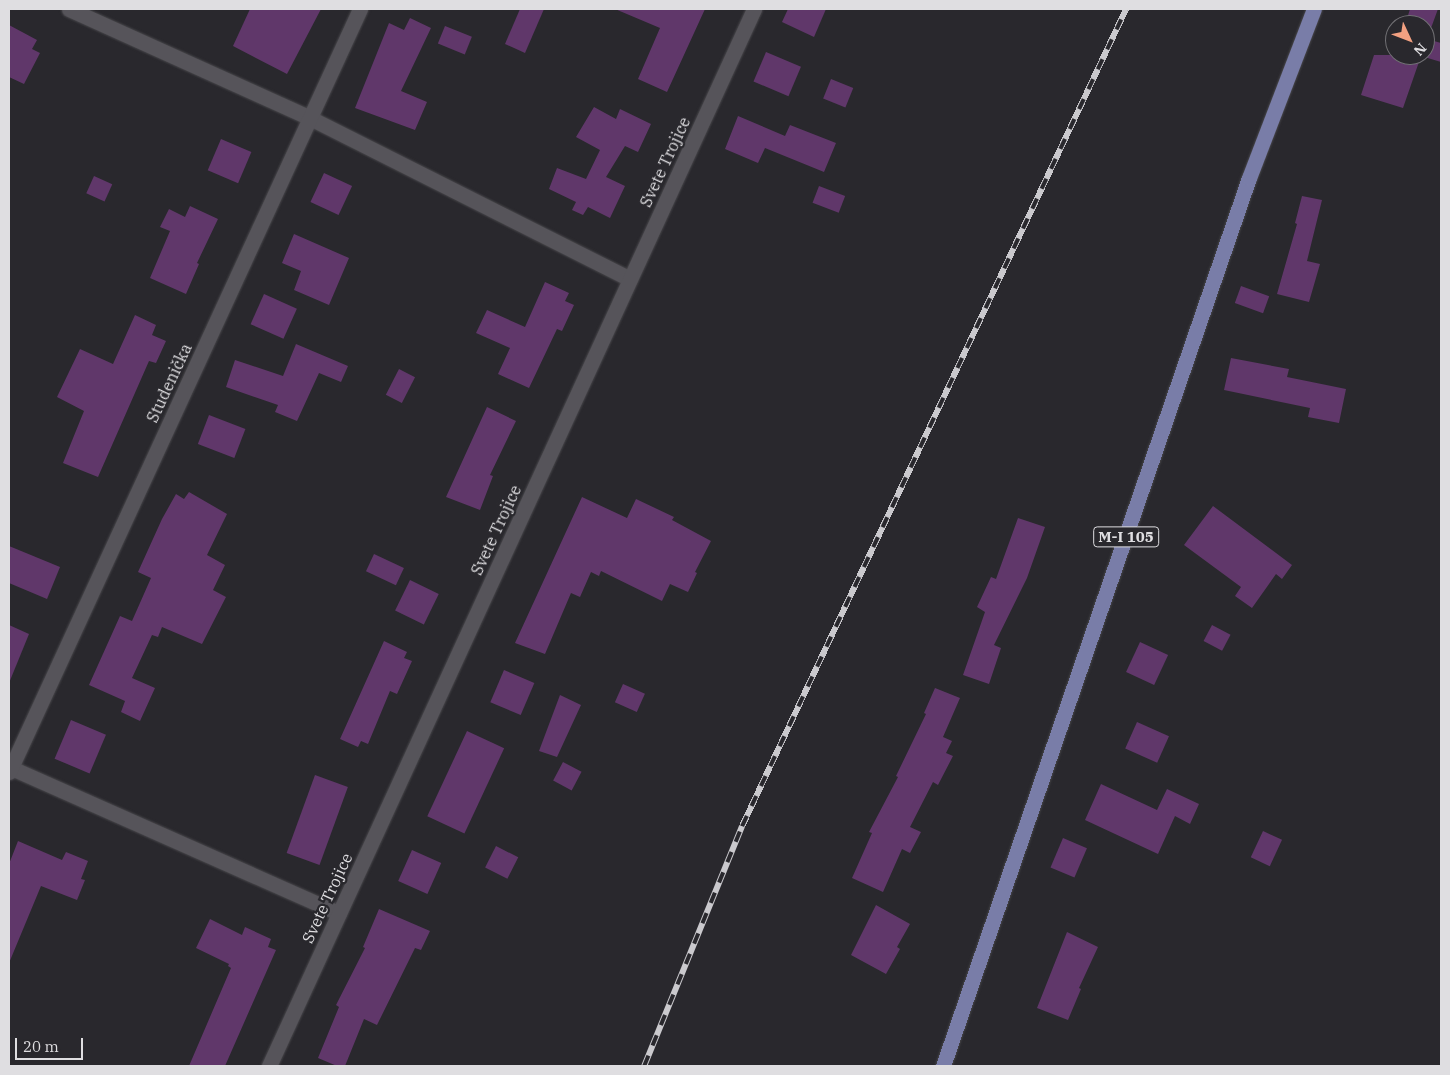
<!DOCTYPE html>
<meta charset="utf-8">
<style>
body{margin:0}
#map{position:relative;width:1450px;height:1075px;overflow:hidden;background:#29282d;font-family:"IBM Plex Serif",serif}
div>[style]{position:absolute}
.building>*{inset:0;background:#60376a;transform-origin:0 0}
.roads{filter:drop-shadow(0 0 1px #47464a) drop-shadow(0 0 1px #47464a)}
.street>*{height:15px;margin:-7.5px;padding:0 7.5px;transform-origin:7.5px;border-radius:7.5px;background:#56545a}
.primary>*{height:15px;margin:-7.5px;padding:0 7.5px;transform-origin:7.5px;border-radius:7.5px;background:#797da8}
.rail>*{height:5.5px;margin-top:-2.75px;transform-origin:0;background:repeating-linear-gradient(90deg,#29282d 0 11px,#cac9cd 0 22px);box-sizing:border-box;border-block:1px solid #cac9cd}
span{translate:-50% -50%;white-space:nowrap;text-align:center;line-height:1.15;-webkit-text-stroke:4.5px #29282d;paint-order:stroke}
.shield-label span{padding:1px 4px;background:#29282d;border:1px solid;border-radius:4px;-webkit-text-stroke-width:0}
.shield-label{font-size:15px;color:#dfdee1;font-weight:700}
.street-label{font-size:16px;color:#dfdee1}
.frame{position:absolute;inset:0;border:10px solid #dfdee1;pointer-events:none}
.north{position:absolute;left:1385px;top:15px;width:50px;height:50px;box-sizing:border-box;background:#29282d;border:1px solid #727175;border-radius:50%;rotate:133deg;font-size:14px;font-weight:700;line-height:20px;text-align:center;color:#dfdee1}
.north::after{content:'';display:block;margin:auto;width:18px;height:22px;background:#f2a081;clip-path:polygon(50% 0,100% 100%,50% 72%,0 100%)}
.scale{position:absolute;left:15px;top:1038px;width:68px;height:22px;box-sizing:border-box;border:2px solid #dfdee1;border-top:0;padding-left:6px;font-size:15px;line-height:18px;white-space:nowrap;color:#dfdee1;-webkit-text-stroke:4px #29282d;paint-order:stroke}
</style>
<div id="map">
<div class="building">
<div style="clip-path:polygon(250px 9px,321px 9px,287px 74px,233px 46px)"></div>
<div style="clip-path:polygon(520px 9px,544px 9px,525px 53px,505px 44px)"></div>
<div style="clip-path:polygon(615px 9px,705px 9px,667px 92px,638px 79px,660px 28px)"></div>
<div style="clip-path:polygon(788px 9px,826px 9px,814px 37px,782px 22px)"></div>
<div style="clip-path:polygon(1410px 9px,1438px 9px,1427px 39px,1441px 43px,1441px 62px,1421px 56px,1403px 108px,1361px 95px,1374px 55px,1394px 55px,1395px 53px,1395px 55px,1425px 55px,1425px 25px,1405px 25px)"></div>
<div style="clip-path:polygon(410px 18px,431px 28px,401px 91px,427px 102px,415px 130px,355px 108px,389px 23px,404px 30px)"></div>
<div style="clip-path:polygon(9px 25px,37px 40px,32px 49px,40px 53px,24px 84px,9px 77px)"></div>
<div style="left:445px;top:26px;width:29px;height:19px;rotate:22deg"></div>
<div style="left:766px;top:52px;width:38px;height:32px;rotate:23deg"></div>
<div style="left:831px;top:79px;width:24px;height:21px;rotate:22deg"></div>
<div style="clip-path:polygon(594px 107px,616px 119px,620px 109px,651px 124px,638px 152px,625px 146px,606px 177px,625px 186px,610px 218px,588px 207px,583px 215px,572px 210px,576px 202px,549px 189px,557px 168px,586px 179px,600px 150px,576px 137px)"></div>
<div style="clip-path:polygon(738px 116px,785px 136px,790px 125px,836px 143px,824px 172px,765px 148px,758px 163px,725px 149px)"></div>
<div style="left:221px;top:139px;width:33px;height:34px;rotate:23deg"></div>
<div style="left:324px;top:173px;width:31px;height:32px;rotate:25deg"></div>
<div style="left:94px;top:176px;width:20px;height:19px;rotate:24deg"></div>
<div style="left:819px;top:186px;width:28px;height:18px;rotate:21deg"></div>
<div style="clip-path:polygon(1302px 196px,1322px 200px,1307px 261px,1320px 264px,1309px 302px,1277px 294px,1297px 224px,1295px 223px)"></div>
<div style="clip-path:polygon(190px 206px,218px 219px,197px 263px,199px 264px,186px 294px,150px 278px,170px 231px,160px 227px,169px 209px,185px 217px)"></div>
<div style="clip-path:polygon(294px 234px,349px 258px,329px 305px,294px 290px,301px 271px,282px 263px)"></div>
<div style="clip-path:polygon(545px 282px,569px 293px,565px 301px,574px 305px,562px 331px,557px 329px,529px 388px,498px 374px,510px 348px,476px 333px,487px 310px,525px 327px)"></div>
<div style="left:1241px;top:286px;width:30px;height:18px;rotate:20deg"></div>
<div style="left:264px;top:294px;width:36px;height:33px;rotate:24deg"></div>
<div style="clip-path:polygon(135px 315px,156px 325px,152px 335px,166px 341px,156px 363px,149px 361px,98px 477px,63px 463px,84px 411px,57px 397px,80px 349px,113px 364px)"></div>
<div style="clip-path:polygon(296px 344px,348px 366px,341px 382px,319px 373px,297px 421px,275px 412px,278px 405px,226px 387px,235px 360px,283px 376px)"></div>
<div style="clip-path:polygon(1231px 358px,1289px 369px,1287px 377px,1346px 389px,1339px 423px,1308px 417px,1310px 408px,1224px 390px)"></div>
<div style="left:399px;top:369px;width:18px;height:29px;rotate:27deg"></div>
<div style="clip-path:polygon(487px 407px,516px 421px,490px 475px,493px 476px,480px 510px,446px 497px)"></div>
<div style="left:209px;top:415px;width:39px;height:31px;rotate:21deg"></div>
<div style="clip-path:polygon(189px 492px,227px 514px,207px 555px,225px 565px,213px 590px,226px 597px,202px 644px,162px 627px,158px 637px,152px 635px,132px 678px,155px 688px,140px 721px,121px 712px,125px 701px,89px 685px,120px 616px,132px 621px,151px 578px,138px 572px,162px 519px,176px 494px,184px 499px)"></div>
<div style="clip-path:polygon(582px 497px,627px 518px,636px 499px,674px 517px,672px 520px,711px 541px,695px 572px,697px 573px,688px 592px,670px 584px,662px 601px,601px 571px,599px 576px,591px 572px,580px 597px,571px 593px,545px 654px,515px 643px)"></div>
<div style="clip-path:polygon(1213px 506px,1292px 565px,1282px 579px,1276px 574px,1252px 608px,1235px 596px,1241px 587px,1184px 545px)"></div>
<div style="clip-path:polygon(1018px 518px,1045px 527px,1027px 578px,994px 645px,1001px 648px,989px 684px,963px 675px,985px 612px,977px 607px,991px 577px,996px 579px)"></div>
<div style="clip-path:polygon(9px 546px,60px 567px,47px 599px,9px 583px)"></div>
<div style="left:374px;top:554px;width:33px;height:19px;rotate:25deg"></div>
<div style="left:410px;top:580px;width:32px;height:34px;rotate:26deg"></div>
<div style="clip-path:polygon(9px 625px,29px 634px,9px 683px)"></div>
<div style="left:1212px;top:625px;width:21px;height:18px;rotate:28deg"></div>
<div style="clip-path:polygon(384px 641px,407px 652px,404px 658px,412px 661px,397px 694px,390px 691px,368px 744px,361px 741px,358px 747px,340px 739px)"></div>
<div style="left:1140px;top:642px;width:31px;height:33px;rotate:25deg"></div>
<div style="left:504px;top:670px;width:33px;height:35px;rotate:23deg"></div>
<div style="left:623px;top:684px;width:24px;height:20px;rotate:24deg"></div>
<div style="clip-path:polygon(935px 688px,960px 698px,943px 737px,952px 741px,946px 753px,953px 756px,938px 785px,933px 782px,910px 827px,921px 832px,910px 853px,902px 849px,883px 892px,852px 878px,872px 833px,869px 832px,898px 777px,896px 776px,926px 714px,924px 713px)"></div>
<div style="clip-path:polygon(560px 695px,581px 705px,557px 757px,539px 751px)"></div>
<div style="left:71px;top:720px;width:38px;height:42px;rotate:23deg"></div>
<div style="left:1137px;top:722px;width:35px;height:29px;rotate:24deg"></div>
<div style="left:467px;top:731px;width:41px;height:94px;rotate:25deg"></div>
<div style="left:563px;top:762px;width:21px;height:21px;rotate:28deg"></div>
<div style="left:315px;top:775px;width:35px;height:83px;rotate:20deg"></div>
<div style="clip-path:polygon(1101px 784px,1157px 810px,1167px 789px,1199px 804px,1190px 824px,1175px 816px,1158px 854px,1085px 820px)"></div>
<div style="left:1263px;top:831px;width:21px;height:29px;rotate:25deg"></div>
<div style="left:1063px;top:838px;width:26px;height:32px;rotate:23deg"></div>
<div style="clip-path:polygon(18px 841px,62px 860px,66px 852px,88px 861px,81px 879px,85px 880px,77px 900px,41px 886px,9px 963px,9px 864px)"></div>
<div style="left:496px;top:846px;width:25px;height:24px;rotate:27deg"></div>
<div style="left:412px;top:850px;width:32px;height:34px;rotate:24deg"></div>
<div style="clip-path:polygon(876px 905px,910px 924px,897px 947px,900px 949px,886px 974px,851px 955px)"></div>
<div style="clip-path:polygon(379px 909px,430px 931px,421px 950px,415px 948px,377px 1025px,364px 1019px,345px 1066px,337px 1066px,318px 1058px,339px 1007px,336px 1005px,365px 948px,363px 947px)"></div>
<div style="clip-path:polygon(210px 919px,242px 935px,245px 927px,271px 939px,268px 947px,276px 950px,225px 1066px,189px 1066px,231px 968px,228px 966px,229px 964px,196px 948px)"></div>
<div style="clip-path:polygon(1067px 932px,1098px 947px,1079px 988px,1081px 989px,1068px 1020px,1037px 1008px)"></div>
</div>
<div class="roads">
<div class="street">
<div style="left:69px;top:9px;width:265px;rotate:24.3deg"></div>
<div style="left:310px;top:118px;width:358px;rotate:26.7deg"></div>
<div style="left:9px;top:767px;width:361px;rotate:23.9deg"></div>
<div style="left:9px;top:772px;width:840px;rotate:-65.3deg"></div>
<div style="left:269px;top:1066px;width:1163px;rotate:-65.35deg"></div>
</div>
<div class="primary">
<div style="left:943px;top:1066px;width:939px;rotate:-70.99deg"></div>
<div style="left:1249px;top:178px;width:181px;rotate:-69deg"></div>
</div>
</div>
<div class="rail">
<div style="left:644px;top:1066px;width:259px;rotate:-67.8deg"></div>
<div style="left:742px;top:826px;width:903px;rotate:-64.83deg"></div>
</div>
<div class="shield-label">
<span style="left:1126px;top:537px">M-I 105</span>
</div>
<div class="street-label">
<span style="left:665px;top:162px;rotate:-65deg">Svete Trojice</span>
<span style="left:169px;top:383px;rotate:-65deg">Studenička</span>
<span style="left:496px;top:530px;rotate:-65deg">Svete Trojice</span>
<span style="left:327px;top:898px;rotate:-65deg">Svete Trojice</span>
</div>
<div class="frame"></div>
<div class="north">N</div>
<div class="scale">20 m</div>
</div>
